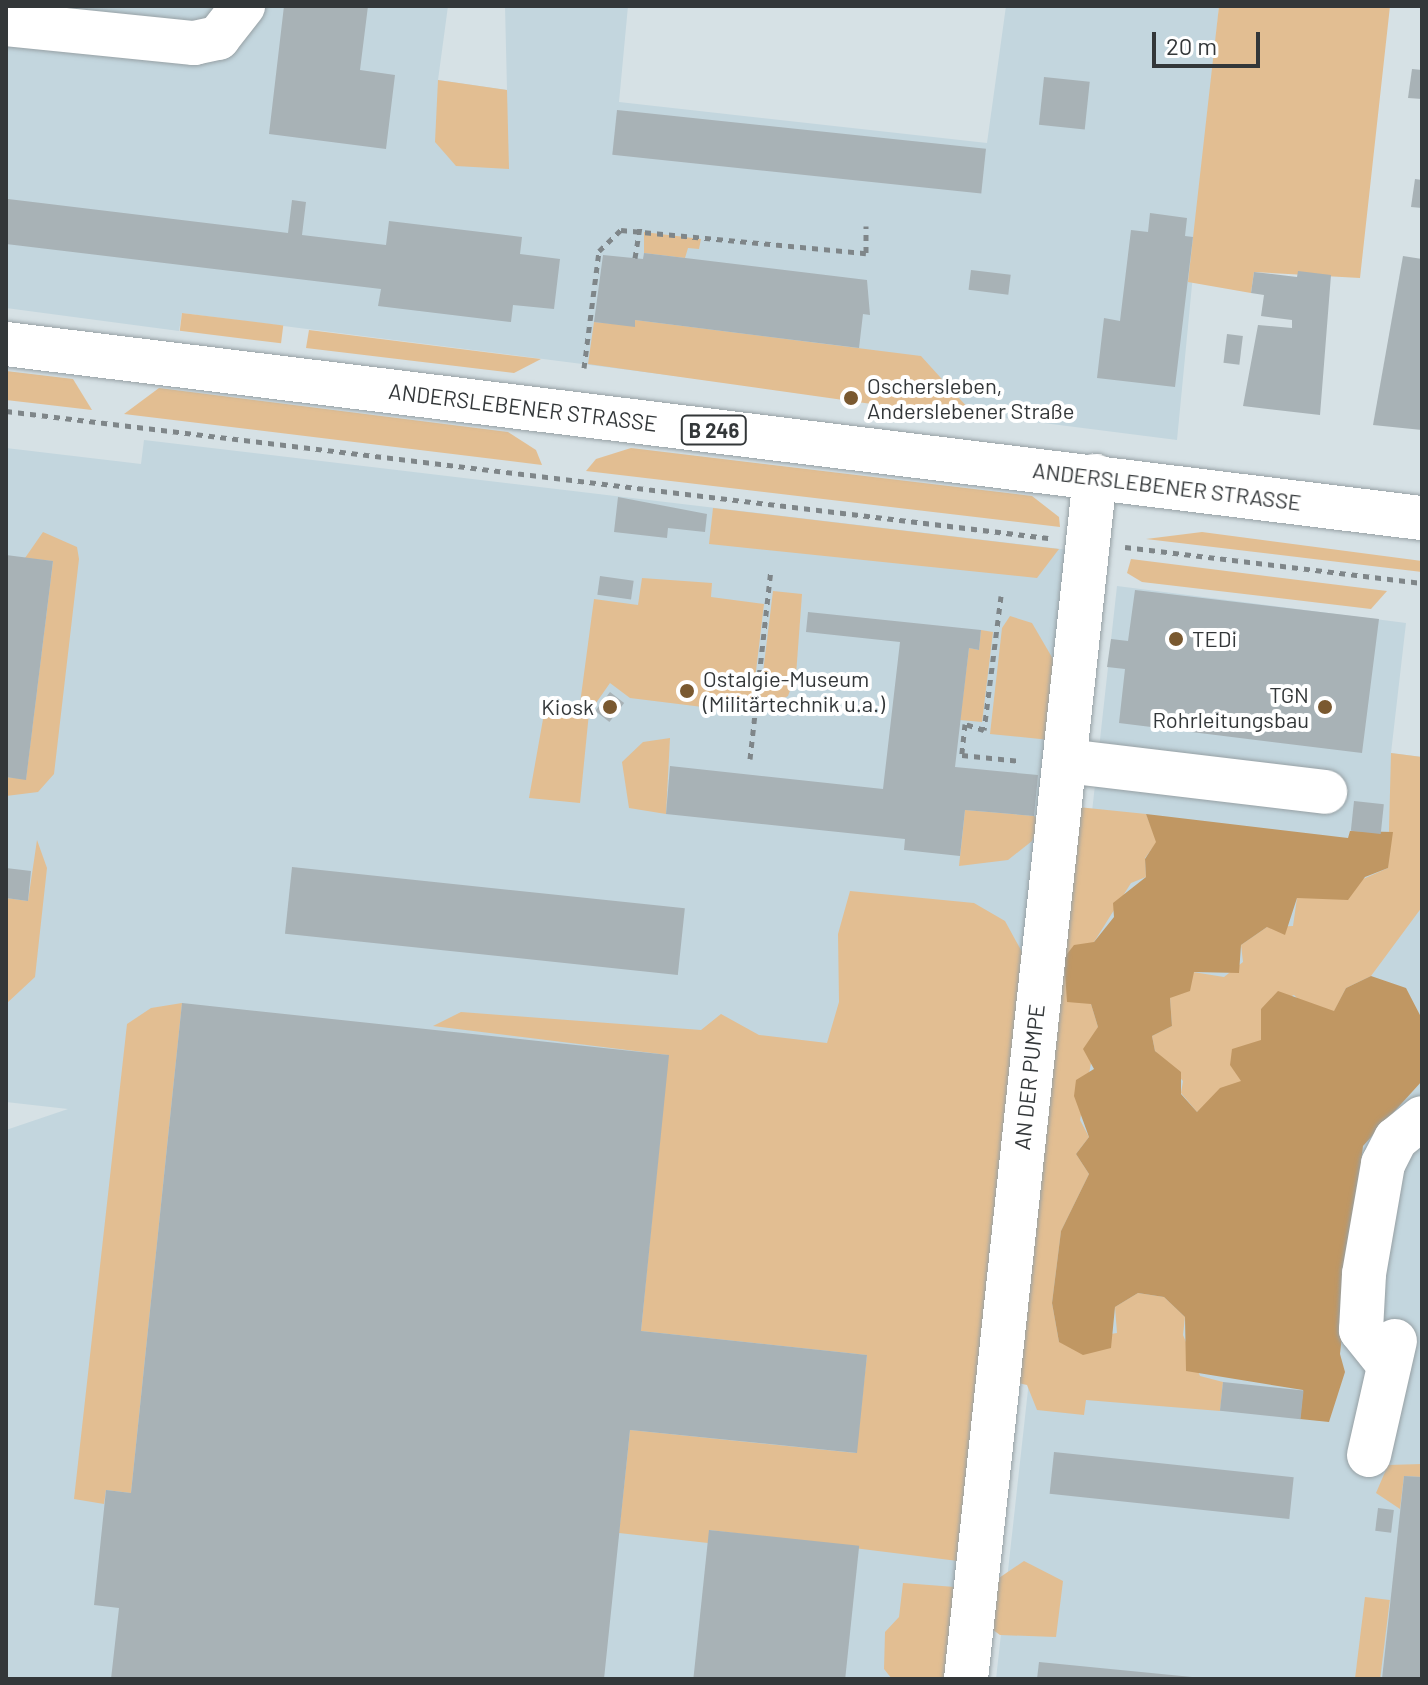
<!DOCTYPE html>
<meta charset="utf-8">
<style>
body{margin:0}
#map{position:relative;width:1428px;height:1685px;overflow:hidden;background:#d6e1e5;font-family:Barlow,sans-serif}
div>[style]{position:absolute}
.built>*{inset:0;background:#c3d6de}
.green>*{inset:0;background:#e2be92;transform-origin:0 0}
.forest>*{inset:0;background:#c09763}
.building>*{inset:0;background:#a8b2b6;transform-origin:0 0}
.path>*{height:5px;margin-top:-2.5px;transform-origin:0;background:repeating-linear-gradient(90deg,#7f8689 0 6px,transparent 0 12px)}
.roads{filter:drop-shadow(0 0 2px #96a0a4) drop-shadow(0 0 2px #96a0a4)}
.minor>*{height:44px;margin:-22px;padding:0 22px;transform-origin:22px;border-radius:22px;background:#fff}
.major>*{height:44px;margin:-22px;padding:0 22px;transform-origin:22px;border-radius:22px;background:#fff}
.dots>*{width:22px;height:22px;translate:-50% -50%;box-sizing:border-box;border:4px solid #fff;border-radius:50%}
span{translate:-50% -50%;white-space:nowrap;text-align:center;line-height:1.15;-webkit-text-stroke:8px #fff;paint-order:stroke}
.shield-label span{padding:2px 6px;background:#fff;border:2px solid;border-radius:6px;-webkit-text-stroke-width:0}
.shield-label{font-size:20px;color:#333739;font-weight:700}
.poi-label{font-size:22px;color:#333739}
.left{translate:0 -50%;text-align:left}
.right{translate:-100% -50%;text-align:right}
.street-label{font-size:22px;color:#333739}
.frame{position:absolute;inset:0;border:8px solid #333739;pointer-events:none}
.scale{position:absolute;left:1152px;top:32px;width:108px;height:36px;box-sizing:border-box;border:4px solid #333739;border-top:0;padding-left:10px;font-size:24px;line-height:28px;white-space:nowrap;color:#333739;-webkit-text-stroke:6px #fff;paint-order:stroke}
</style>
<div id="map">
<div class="built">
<div style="clip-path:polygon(6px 6px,448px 6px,438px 80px,507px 90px,505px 6px,628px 6px,619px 102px,987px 143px,1006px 6px,1219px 6px,1177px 440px,182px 313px,179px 331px,6px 308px)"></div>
<div style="clip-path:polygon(144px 440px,1069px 550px,950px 1679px,6px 1679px,6px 1130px,68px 1109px,6px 1102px,6px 448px,141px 464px)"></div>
<div style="clip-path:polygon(1117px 586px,1406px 623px,1391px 753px,1422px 757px,1422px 1679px,996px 1679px)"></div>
</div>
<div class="green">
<div style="clip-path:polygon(1219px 6px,1390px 6px,1360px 278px,1254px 272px,1251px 293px,1188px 282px)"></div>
<div style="clip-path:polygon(438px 80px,507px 90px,509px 169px,456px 166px,435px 142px)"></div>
<div style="clip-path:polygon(644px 232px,701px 239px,699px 249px,688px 248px,685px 258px,644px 253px)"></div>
<div style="left:182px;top:313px;width:102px;height:18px;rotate:7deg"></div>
<div style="clip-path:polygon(635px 320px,921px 356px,978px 419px,588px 364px,594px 322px,635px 326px)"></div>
<div style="clip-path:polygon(309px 330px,541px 359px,514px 373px,306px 348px)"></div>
<div style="clip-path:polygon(6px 371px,73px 379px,92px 410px,6px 400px)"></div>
<div style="clip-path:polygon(159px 388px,508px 432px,536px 450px,542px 465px,124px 414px)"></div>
<div style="clip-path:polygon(631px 448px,1032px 496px,1059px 517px,1060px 527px,586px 471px,596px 459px)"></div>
<div style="clip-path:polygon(713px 508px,1059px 549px,1037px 578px,709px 544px)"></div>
<div style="clip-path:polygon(43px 532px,77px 547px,79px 559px,54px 774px,38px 792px,6px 796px,6px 777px,26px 779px,53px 561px,25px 558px)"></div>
<div style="clip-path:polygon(1202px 532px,1422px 561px,1422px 572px,1146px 539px)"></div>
<div style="clip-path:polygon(1131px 559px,1387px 591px,1371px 609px,1142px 582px,1127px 573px)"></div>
<div style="clip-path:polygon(642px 578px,712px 583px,711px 597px,764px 604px,751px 713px,630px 698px,610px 683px,589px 713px,580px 803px,529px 798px,545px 708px,579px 711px,594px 599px,638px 605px)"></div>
<div style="clip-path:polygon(773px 591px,802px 594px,796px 675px,788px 696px,758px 713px)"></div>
<div style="clip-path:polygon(1010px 616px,1032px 623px,1053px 659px,1050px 740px,990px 734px,1002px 628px)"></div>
<div style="clip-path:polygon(981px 630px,993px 632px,982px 722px,960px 720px,969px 648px,979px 650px)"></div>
<div style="clip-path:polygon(670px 738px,666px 814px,629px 808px,622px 762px,643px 742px)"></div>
<div style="clip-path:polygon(1391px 753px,1422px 757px,1422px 907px,1371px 976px,1346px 988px,1334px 1012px,1306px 1007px,1294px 995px,1261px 1009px,1262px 1040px,1242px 1081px,1197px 1112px,1181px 1093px,1183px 1081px,1155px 1051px,1152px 1036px,1172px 1026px,1170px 998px,1193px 972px,1224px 977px,1243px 962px,1241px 945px,1267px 927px,1293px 926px,1297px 898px,1329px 894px,1388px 868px)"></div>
<div style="clip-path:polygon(1078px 807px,1146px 814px,1157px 842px,1145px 858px,1146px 877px,1131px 883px,1094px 942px,1091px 1004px,1098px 1027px,1080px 1120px,1089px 1137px,1076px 1154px,1089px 1174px,1061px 1231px,1052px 1303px,1059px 1342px,1117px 1333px,1115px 1307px,1138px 1293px,1164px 1297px,1185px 1317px,1183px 1335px,1200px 1376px,1223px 1382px,1220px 1411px,1086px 1400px,1084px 1415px,1037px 1410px,1027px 1385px,1014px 1382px)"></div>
<div style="clip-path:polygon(965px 810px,1034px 816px,1040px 821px,1032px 841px,1008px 860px,959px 866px)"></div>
<div style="clip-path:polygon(37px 840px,47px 868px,35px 977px,6px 1004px,6px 898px,28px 901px)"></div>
<div style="clip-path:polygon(850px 891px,974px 903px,1005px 921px,1022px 952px,958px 1561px,710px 1530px,708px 1543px,619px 1533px,630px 1430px,856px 1453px,867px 1355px,641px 1331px,668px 1055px,433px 1026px,461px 1012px,701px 1030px,721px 1014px,759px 1035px,827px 1043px,839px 1002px,838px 934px)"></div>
<div style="clip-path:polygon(182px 1003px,131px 1493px,106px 1490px,104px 1504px,74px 1499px,127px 1024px,151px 1008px)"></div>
<div style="clip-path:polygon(1422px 1464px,1422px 1477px,1404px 1476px,1400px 1509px,1376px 1493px,1388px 1465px)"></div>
<div style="clip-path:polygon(1024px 1561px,1063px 1581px,1056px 1637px,1000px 1635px,989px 1627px,993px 1582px)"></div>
<div style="clip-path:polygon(903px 1583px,955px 1587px,946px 1679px,892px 1679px,884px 1669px,885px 1632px,899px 1617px)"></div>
<div style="left:1365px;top:1597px;width:25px;height:82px;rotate:7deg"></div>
</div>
<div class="forest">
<div style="clip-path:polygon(1146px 814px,1348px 838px,1350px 831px,1393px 832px,1388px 868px,1365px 877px,1348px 900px,1297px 898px,1285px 935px,1267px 927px,1241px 945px,1239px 973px,1194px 972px,1190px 991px,1170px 998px,1172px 1026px,1152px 1036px,1155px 1051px,1181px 1072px,1181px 1094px,1197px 1112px,1220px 1088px,1241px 1081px,1230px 1065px,1232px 1049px,1261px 1040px,1261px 1009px,1278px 991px,1334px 1011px,1346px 988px,1371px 976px,1406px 988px,1421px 1017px,1422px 1081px,1363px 1146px,1340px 1354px,1345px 1372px,1329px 1422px,1300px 1419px,1303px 1390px,1186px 1371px,1185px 1317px,1164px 1297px,1138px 1293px,1115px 1307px,1111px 1348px,1083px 1355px,1059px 1342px,1052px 1303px,1061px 1231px,1089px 1174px,1076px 1154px,1089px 1137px,1074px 1096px,1076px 1080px,1094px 1069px,1083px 1049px,1098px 1027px,1091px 1004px,1067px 1002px,1064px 958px,1074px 945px,1094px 942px,1114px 917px,1113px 903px,1146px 877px,1145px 859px,1156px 842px)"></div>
</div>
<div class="building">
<div style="clip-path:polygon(284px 6px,368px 6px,360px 70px,395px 75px,386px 149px,269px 134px)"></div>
<div style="clip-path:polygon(1412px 69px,1422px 70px,1422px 99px,1408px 98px)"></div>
<div style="left:1044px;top:77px;width:46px;height:48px;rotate:6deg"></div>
<div style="left:617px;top:110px;width:371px;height:45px;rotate:6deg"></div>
<div style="clip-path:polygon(1415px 179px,1422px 180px,1422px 208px,1411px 207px)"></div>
<div style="clip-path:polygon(8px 199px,288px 233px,292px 200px,306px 202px,302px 235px,386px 245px,389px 221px,522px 237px,520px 254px,560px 259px,554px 309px,513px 305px,511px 322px,378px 306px,381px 289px,6px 244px)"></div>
<div style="clip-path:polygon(1150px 213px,1187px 218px,1185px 236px,1193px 237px,1175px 387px,1097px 378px,1104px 318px,1120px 321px,1131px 230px,1148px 232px)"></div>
<div style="clip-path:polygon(644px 253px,867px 280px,870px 315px,863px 314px,859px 348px,635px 320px,635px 327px,594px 322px,603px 255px,643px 259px)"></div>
<div style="clip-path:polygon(1403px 256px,1422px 259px,1422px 430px,1373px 425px)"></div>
<div style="left:971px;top:270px;width:40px;height:20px;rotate:7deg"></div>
<div style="clip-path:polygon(1298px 271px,1331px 275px,1320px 415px,1243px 406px,1258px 325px,1292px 328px,1292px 320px,1261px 316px,1264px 295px,1251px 293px,1254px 272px,1297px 277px)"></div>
<div style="left:1227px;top:334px;width:16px;height:29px;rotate:7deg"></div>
<div style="clip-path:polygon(618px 497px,707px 514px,705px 532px,668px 528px,667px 538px,614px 532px)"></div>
<div style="clip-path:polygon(6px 555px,53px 561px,26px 780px,6px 777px)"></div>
<div style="left:600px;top:576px;width:34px;height:19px;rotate:8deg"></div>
<div style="clip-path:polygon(1135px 590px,1379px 619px,1362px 753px,1119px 723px,1125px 669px,1107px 667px,1111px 639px,1128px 641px)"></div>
<div style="clip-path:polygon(808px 612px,981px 630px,979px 650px,969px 648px,955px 767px,1038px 775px,1034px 816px,965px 810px,960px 856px,904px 850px,905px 839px,666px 814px,670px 766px,883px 789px,900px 642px,806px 632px)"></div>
<div style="left:610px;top:692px;width:18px;height:24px;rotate:38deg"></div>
<div style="left:1354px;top:801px;width:30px;height:30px;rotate:6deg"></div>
<div style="left:292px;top:867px;width:395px;height:67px;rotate:6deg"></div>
<div style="clip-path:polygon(6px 868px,31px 871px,28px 901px,6px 898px)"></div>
<div style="clip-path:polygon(182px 1003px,669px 1055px,641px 1331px,867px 1355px,857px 1453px,630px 1430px,604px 1679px,111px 1679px,119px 1608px,94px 1605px,106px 1490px,131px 1493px)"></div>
<div style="left:1223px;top:1382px;width:81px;height:29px;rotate:6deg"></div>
<div style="left:1054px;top:1452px;width:241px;height:42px;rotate:6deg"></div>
<div style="clip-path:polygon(1404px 1476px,1422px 1477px,1422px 1679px,1382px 1679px)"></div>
<div style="left:1378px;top:1508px;width:16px;height:23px;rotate:7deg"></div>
<div style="left:709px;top:1530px;width:151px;height:150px;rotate:6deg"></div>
<div style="clip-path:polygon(1039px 1662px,1192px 1677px,1192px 1679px,1037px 1679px)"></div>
</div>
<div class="path">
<div style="left:635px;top:258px;width:31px;rotate:-81deg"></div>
<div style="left:584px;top:368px;width:118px;rotate:-82.7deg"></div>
<div style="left:599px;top:251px;width:30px;rotate:-44deg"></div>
<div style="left:621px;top:230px;width:246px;rotate:5.4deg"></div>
<div style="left:866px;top:253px;width:27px;rotate:-90deg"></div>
<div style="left:6px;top:411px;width:1050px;rotate:6.95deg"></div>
<div style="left:1125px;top:547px;width:299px;rotate:6.9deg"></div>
<div style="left:1001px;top:596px;width:135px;rotate:97.2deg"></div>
<div style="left:984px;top:730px;width:20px;rotate:-162deg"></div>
<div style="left:965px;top:724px;width:31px;rotate:96deg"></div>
<div style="left:962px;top:755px;width:59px;rotate:5.8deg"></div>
<div style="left:750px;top:759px;width:190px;rotate:-83.7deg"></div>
</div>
<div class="roads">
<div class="minor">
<div style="left:6px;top:24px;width:189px;rotate:5.8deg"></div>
<div style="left:194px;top:43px;width:25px;rotate:-12deg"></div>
<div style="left:218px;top:38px;width:41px;rotate:-52deg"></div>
<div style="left:1066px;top:761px;width:261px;rotate:6.8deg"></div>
<div style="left:1389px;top:1365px;width:45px;rotate:-128.7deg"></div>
<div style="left:1361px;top:1330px;width:56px;rotate:-86.9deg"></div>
<div style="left:1364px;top:1274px;width:112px;rotate:-80.2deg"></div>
<div style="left:1383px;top:1164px;width:28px;rotate:-63deg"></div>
<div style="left:1396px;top:1139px;width:33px;rotate:-39deg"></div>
<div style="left:1369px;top:1455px;width:117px;rotate:-77.2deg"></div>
<div style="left:966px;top:1679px;width:1210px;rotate:-83.88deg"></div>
</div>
<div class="major">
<div style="left:6px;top:344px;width:1427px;rotate:7.01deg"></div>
</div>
</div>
<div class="dots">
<div style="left:851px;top:398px;background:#7a5930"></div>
<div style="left:1176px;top:639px;background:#7a5930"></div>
<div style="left:687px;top:691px;background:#7a5930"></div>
<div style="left:610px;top:707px;background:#7a5930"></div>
<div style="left:1325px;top:707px;background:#7a5930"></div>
</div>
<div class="shield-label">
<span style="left:714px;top:430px">B 246</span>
</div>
<div class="poi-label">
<span class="left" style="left:867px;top:398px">Oschersleben,<br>Anderslebener Straße</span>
<span class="left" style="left:1192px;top:639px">TEDi</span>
<span class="left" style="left:703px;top:691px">Ostalgie-Museum<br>(Militärtechnik u.a.)</span>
<span class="right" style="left:1309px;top:707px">TGN<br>Rohrleitungsbau</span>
<span class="right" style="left:594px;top:707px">Kiosk</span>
</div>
<div class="street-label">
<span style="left:523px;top:407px;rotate:7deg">ANDERSLEBENER STRASSE</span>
<span style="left:1167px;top:486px;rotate:7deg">ANDERSLEBENER STRASSE</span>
<span style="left:1029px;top:1077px;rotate:-84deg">AN DER PUMPE</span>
</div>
<div class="frame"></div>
<div class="scale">20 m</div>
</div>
